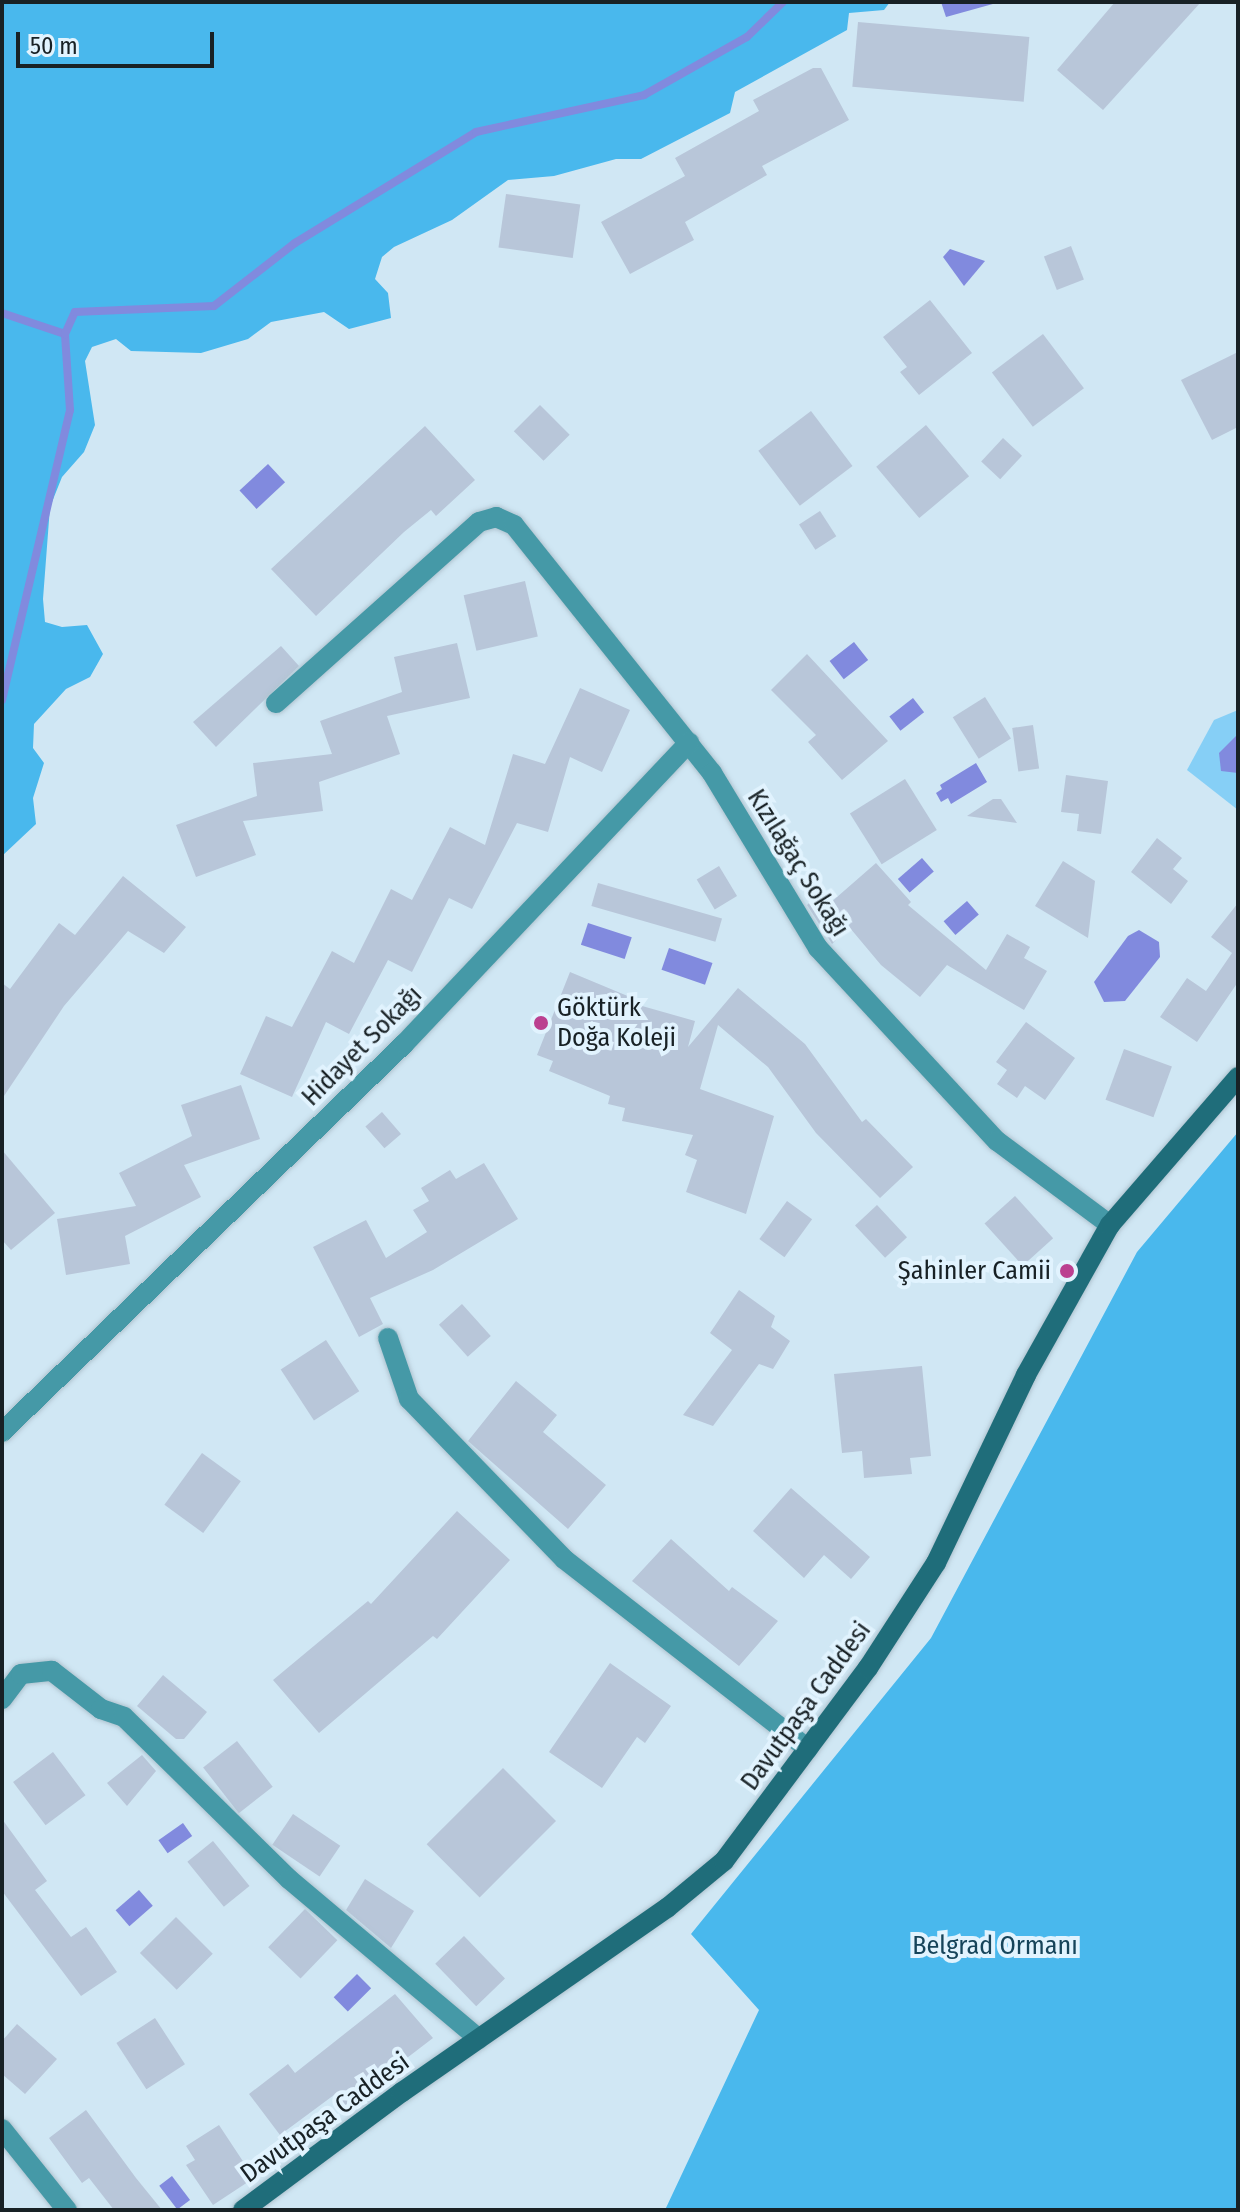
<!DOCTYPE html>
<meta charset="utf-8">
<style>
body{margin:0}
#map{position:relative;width:1240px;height:2212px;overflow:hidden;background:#d0e7f4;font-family:"Fira Sans Condensed",sans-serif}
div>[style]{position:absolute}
.green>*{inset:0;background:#86cff6}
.forest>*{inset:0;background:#49b8ed}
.water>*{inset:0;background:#818ade;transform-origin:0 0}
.stream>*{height:8px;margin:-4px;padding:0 4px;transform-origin:4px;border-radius:4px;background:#818ade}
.building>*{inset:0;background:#b8c6d9;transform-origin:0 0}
.roads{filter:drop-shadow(0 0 2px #afc3cf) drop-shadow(0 0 2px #afc3cf)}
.street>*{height:20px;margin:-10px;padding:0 10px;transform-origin:10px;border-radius:10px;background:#4599a7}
.secondary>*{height:20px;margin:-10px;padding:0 10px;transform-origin:10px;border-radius:10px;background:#1f6d7a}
.dots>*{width:22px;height:22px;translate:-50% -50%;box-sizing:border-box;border:4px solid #e1f3fe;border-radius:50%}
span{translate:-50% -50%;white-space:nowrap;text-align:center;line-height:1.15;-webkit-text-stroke:8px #e1f3fe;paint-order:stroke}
.street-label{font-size:26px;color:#182125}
.poi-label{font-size:26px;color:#182125}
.left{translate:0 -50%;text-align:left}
.right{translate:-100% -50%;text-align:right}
.park-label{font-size:26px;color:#16445a}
.frame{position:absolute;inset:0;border:4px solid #182125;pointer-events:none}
.scale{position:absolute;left:16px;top:32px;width:198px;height:36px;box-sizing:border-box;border:4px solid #182125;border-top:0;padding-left:10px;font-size:24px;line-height:28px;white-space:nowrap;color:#182125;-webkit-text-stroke:6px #e1f3fe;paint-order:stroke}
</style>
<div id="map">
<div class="green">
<div style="clip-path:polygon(1238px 710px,1238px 810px,1187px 770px,1214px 720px)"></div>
</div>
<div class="forest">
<div style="clip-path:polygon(2px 2px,890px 2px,884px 10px,849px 13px,847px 30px,735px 92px,730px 113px,641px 159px,616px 159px,554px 176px,508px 180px,452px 220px,394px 247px,382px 257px,375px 279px,388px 293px,391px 318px,349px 329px,324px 312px,271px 322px,248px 339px,201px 353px,131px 351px,116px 339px,92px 347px,85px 361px,95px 425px,84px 452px,62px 477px,50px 507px,43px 599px,45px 622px,62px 627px,87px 625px,103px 654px,90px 677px,66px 689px,34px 724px,33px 748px,44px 763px,33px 798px,36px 824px,2px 856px)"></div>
<div style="clip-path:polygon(1238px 1132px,1238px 2210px,665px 2210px,759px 2010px,691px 1934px,931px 1638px,1137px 1252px)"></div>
</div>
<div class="water">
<div style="clip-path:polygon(941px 2px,1000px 2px,946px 17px)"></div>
<div style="clip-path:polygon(950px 249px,985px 261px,964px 286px,943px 257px)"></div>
<div style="left:268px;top:464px;width:25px;height:39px;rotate:47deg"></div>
<div style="left:854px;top:642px;width:23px;height:31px;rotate:52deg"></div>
<div style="left:913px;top:698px;width:18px;height:30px;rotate:52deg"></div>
<div style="clip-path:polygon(1238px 734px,1238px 773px,1221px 771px,1219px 753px)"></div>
<div style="clip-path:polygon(976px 763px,987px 782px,951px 804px,948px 798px,941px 802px,936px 793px,942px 789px,940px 785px)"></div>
<div style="left:922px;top:858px;width:18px;height:32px;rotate:49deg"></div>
<div style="left:967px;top:901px;width:18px;height:31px;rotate:49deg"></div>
<div style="left:588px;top:923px;width:46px;height:23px;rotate:18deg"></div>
<div style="clip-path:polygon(1139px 930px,1159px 942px,1160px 957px,1125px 1001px,1104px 1002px,1094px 982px,1128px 936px)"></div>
<div style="left:669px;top:948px;width:46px;height:23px;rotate:19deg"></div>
<div style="left:183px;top:1823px;width:16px;height:30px;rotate:55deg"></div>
<div style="left:139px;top:1890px;width:21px;height:31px;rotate:49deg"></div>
<div style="left:357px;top:1974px;width:20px;height:33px;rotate:45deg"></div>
<div style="left:172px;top:2176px;width:30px;height:16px;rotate:53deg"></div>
</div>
<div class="stream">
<div style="left:2px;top:313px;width:66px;rotate:18.4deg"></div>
<div style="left:2px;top:700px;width:298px;rotate:-76.8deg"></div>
<div style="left:70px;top:410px;width:76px;rotate:-93.8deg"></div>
<div style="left:65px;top:334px;width:24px;rotate:-66deg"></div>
<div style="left:75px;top:312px;width:139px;rotate:-2.5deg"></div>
<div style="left:214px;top:306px;width:103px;rotate:-37.9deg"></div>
<div style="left:295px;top:243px;width:212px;rotate:-31.5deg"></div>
<div style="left:476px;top:132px;width:172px;rotate:-12.4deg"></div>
<div style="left:644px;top:95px;width:118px;rotate:-29.4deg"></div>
<div style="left:747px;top:37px;width:50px;rotate:-44.2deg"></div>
</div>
<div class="building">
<div style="clip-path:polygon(1115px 2px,1201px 2px,1103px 110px,1057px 70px)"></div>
<div style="left:858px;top:22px;width:172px;height:65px;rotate:5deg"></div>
<div style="clip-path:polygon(813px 68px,821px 68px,849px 120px,762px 166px,767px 175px,685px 222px,694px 240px,630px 274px,601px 222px,685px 176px,675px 158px,759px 111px,753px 100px)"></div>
<div style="left:506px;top:194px;width:75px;height:54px;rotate:8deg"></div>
<div style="left:1071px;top:246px;width:36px;height:29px;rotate:69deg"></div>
<div style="clip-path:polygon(930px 300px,972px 353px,919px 395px,900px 372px,907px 367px,883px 337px)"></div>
<div style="left:1043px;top:334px;width:68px;height:64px;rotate:53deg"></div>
<div style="clip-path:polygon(1238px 352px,1238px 427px,1212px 440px,1181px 380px)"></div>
<div style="left:540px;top:405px;width:42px;height:37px;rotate:45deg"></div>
<div style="left:811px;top:411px;width:69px;height:66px;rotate:53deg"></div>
<div style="left:926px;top:425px;width:67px;height:65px;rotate:50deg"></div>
<div style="clip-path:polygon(425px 426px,475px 480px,436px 516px,431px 510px,404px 532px,316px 616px,271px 569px)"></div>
<div style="left:1003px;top:438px;width:26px;height:32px;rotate:43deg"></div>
<div style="left:820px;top:511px;width:30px;height:25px;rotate:57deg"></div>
<div style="left:525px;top:581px;width:57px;height:63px;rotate:77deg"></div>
<div style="clip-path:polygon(457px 643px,470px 698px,387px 716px,400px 754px,319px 782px,323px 811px,243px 821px,256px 855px,196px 877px,176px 825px,257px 796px,253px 763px,332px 754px,320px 721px,402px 692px,394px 657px)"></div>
<div style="clip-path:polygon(281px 646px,299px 666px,216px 747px,193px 722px)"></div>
<div style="clip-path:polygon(807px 654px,888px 741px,842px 780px,808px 742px,816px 735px,771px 690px)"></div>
<div style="clip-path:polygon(580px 688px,630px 710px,602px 772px,570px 757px,548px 832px,517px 823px,472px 909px,449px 898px,412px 972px,388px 960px,349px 1034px,326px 1022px,292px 1097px,240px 1074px,266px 1016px,292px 1027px,332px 951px,354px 963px,391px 889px,412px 900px,450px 827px,485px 845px,513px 754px,545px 764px)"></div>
<div style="left:985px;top:697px;width:49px;height:38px;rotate:58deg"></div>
<div style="left:1033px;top:725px;width:44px;height:21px;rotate:82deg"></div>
<div style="clip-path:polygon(1066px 775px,1108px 781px,1101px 834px,1077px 831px,1079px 814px,1061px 812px)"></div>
<div style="left:905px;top:779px;width:60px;height:65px;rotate:58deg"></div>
<div style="clip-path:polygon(993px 799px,1001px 799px,1017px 823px,967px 816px)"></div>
<div style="clip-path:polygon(1157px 838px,1182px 858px,1173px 869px,1188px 881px,1171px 904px,1131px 872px)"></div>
<div style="clip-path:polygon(1063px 861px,1095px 881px,1088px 938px,1035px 906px)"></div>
<div style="clip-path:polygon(876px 863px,911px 902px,908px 905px,986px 970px,1007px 934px,1030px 947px,1024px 958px,1047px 971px,1024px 1010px,947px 965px,920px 997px,881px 965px,850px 928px,832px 944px,807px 905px,820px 893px,829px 904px)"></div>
<div style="left:719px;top:866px;width:35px;height:26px;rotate:59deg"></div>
<div style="clip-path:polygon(123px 876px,186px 927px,164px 953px,128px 931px,64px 1006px,2px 1099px,2px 983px,10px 989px,59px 923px,75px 935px)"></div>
<div style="left:598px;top:883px;width:129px;height:24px;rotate:16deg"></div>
<div style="clip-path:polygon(1238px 903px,1238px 982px,1197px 1042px,1160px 1017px,1187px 978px,1206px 991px,1232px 953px,1211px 937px)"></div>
<div style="clip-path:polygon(570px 972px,630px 997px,628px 1002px,695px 1021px,688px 1047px,738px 988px,805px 1044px,862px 1122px,866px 1119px,913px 1167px,880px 1198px,816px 1133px,768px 1067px,718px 1025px,700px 1089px,774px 1116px,746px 1214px,686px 1192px,697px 1160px,685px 1155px,693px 1135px,622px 1121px,625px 1108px,608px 1104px,610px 1096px,549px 1071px,553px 1061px,537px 1055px)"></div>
<div style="clip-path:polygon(1026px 1022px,1075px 1058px,1045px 1100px,1025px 1086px,1017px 1098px,997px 1084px,1007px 1070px,996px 1062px)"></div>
<div style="left:1124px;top:1049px;width:51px;height:54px;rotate:20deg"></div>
<div style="clip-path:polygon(241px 1085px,260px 1139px,184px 1165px,201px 1197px,125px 1236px,130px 1264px,66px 1275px,57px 1219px,136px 1206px,119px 1173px,192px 1136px,181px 1105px)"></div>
<div style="left:382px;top:1112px;width:29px;height:22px;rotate:49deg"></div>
<div style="clip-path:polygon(2px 1150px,55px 1213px,11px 1250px,2px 1240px)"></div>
<div style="clip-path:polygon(484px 1163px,518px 1219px,433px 1270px,370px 1298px,383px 1324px,359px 1337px,313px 1247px,366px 1220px,386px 1258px,427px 1232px,413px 1210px,429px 1201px,421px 1188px,450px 1170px,456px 1179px)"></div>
<div style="left:1015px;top:1196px;width:57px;height:41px;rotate:48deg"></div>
<div style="left:787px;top:1201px;width:31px;height:47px;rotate:36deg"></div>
<div style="left:877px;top:1205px;width:44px;height:30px;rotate:47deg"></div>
<div style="clip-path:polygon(739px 1290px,775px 1316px,771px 1327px,790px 1341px,773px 1369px,759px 1364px,713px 1426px,683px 1415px,732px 1350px,710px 1333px)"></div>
<div style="left:462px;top:1304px;width:43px;height:31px;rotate:48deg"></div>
<div style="left:326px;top:1340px;width:61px;height:54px;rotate:57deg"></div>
<div style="clip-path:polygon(922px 1366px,931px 1456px,910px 1458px,912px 1474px,864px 1478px,862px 1451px,842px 1453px,834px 1374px)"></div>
<div style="clip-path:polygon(516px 1381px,557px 1415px,543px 1432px,606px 1485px,568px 1529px,468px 1441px)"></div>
<div style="left:202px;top:1453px;width:48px;height:64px;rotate:36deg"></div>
<div style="clip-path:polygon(791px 1488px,870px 1557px,851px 1579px,824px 1555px,804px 1578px,753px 1531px)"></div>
<div style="clip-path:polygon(457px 1511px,510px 1560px,437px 1639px,433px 1636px,319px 1733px,273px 1680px,368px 1601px,371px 1604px)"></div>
<div style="clip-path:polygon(671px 1539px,729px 1591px,732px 1587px,778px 1621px,739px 1666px,632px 1581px)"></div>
<div style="clip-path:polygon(610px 1663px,671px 1706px,645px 1743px,637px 1737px,602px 1788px,549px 1752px)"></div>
<div style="clip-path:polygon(163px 1675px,207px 1712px,184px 1739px,176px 1739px,137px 1706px)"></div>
<div style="left:237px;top:1741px;width:58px;height:43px;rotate:52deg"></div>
<div style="left:53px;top:1752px;width:54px;height:50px;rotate:53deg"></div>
<div style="clip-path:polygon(142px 1755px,156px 1771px,127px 1806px,107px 1783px)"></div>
<div style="left:503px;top:1768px;width:75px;height:108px;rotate:45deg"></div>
<div style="left:293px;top:1814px;width:57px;height:37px;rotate:34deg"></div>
<div style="clip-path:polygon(2px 1819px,47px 1881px,35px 1890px,71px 1937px,86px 1927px,117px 1972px,81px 1996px,2px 1891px)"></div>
<div style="left:213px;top:1841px;width:58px;height:33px;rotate:51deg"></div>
<div style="clip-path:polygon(365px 1879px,414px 1911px,391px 1948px,346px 1910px)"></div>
<div style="left:305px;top:1909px;width:45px;height:53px;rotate:44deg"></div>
<div style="left:176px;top:1917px;width:52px;height:51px;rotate:45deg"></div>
<div style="left:464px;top:1936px;width:59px;height:40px;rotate:46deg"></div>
<div style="clip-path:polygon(395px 1994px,433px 2038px,343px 2107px,334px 2095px,280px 2135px,249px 2094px,288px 2064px,295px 2073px)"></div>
<div style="left:155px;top:2018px;width:55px;height:46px;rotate:57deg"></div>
<div style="clip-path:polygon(17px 2024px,57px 2059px,25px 2094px,2px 2074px,2px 2041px)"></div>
<div style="clip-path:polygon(86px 2110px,136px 2178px,162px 2210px,114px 2210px,89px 2178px,82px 2183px,49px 2138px)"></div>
<div style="clip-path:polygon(219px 2125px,254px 2178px,213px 2205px,186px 2165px,195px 2160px,186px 2146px)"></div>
</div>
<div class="roads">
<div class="street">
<div style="left:276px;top:703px;width:272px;rotate:-41.7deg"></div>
<div style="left:479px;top:522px;width:18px;rotate:-16deg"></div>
<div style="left:496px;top:517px;width:20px;rotate:24deg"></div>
<div style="left:514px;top:525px;width:317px;rotate:51.4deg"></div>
<div style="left:712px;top:773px;width:205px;rotate:58.8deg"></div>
<div style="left:818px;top:948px;width:263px;rotate:47.2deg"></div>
<div style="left:997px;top:1141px;width:141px;rotate:36.6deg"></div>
<div style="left:388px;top:1338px;width:65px;rotate:71deg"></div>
<div style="left:409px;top:1399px;width:223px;rotate:45.9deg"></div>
<div style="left:564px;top:1559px;width:309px;rotate:37.9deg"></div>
<div style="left:2px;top:1432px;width:559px;rotate:-43.98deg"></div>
<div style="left:404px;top:1044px;width:415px;rotate:-46.6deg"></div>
<div style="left:2px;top:1699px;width:31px;rotate:-53deg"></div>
<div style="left:21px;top:1674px;width:31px;rotate:-6deg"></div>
<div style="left:52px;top:1671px;width:62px;rotate:37.8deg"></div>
<div style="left:101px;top:1709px;width:24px;rotate:19deg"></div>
<div style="left:124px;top:1717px;width:231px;rotate:44.5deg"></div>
<div style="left:289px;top:1879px;width:248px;rotate:40.1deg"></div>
<div style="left:2px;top:2129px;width:104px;rotate:51.3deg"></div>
</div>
<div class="secondary">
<div style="left:243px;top:2210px;width:198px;rotate:-36.6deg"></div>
<div style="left:402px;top:2092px;width:323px;rotate:-34.8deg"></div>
<div style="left:667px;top:1908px;width:74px;rotate:-39.5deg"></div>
<div style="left:724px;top:1861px;width:241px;rotate:-53.3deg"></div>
<div style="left:868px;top:1668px;width:125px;rotate:-57.1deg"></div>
<div style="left:936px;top:1563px;width:208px;rotate:-64.4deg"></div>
<div style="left:1026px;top:1375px;width:172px;rotate:-60.8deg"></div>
<div style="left:1110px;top:1225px;width:196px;rotate:-49.1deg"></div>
</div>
</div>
<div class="dots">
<div style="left:541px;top:1023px;background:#bb4090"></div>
<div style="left:1067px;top:1271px;background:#bb4090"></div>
</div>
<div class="street-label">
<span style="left:798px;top:863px;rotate:58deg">Kızılağaç Sokağı</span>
<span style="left:362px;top:1046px;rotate:-45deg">Hidayet Sokağı</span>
<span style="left:806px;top:1706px;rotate:-54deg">Davutpaşa Caddesi</span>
<span style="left:325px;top:2118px;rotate:-36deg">Davutpaşa Caddesi</span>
</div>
<div class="poi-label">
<span class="left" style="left:557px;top:1023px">Göktürk<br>Doğa Koleji</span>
<span class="right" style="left:1051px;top:1271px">Şahinler Camii</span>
</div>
<div class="park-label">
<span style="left:995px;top:1946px">Belgrad Ormanı</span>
</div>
<div class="frame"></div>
<div class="scale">50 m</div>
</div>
